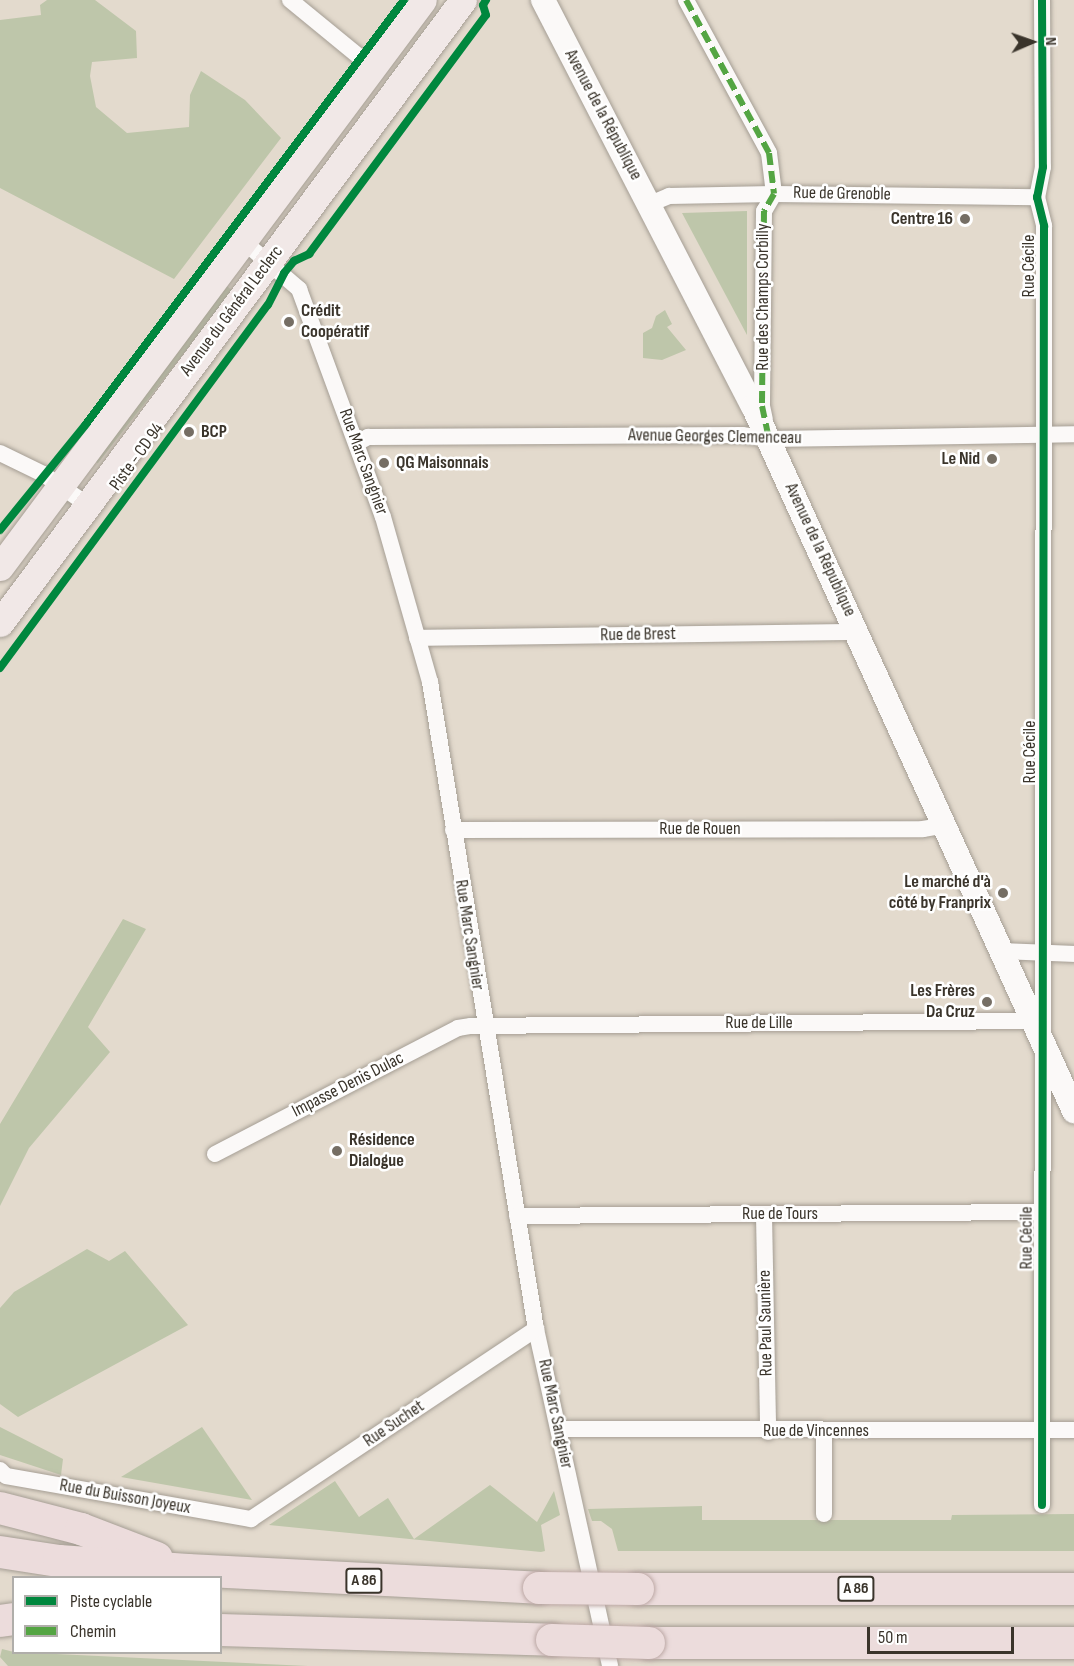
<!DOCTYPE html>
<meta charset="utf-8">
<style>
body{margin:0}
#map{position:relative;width:1074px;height:1666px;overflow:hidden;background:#e3dacd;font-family:"Sofia Sans Condensed",sans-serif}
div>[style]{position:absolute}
.green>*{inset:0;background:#bec6aa;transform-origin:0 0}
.roads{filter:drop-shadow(0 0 2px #a59e94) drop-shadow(0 0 2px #a59e94)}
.street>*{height:16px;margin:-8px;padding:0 8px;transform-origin:8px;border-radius:8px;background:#fbf9f8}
.secondary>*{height:24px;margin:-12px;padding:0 12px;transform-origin:12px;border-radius:12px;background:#fbf9f8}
.primary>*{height:27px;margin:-13.5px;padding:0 13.5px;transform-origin:13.5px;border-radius:13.5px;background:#f1e8e7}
.highway>*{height:32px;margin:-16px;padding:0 16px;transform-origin:16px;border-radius:16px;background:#ecdcdc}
.bridges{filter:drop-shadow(0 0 2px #bca8a5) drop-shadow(0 0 2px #bca8a5)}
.highway-bridge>*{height:32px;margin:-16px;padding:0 16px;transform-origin:16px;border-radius:16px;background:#ecdcdc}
.quiet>*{height:6px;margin-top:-3px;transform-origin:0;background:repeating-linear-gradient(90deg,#54a543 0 12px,transparent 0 18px)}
.cycleway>*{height:8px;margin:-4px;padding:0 4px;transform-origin:4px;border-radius:4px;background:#00873e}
.dots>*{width:16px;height:16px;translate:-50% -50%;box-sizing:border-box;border:3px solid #fff;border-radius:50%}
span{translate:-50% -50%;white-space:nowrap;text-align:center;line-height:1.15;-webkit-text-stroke:5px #fff;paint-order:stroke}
.shield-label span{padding:2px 4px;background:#fff;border:2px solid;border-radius:4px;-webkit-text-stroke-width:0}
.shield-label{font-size:16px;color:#3a342b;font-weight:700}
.street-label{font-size:18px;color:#3a342b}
.poi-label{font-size:18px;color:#3a342b;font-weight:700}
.right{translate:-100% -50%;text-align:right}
.left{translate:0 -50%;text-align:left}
.legend{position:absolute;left:12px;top:1576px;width:210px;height:78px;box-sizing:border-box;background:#fff;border:2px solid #b0aeaa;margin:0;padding:8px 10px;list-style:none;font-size:18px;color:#3a342b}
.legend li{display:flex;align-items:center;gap:12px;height:30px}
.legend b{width:30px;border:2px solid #b0aeaa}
.north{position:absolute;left:1002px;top:12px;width:60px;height:60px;-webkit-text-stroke:4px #fff;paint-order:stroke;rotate:88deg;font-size:16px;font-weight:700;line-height:24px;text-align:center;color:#3a342b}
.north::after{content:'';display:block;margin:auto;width:21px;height:27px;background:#3a342b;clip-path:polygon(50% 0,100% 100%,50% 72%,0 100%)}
.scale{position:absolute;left:867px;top:1627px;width:147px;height:27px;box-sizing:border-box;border:3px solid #3a342b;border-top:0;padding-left:8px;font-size:18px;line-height:21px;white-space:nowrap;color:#3a342b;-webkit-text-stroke:4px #fff;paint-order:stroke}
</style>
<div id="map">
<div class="green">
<div style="clip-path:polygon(47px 0,95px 0,136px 31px,137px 58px,92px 62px,90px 76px,96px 107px,127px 133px,189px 127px,190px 95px,201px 71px,245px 100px,281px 138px,174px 279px,0 188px,0 20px,41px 15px,40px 5px)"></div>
<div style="clip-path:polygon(747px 211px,747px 335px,682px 213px)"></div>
<div style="left:224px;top:284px;width:11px;height:219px;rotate:38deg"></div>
<div style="clip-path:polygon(665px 310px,672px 324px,667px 327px,686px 350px,662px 360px,643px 358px,643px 333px,652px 328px,656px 316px)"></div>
<div style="clip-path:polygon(123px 919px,146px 929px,88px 1027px,110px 1052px,29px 1148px,0 1206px,0 1124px)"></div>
<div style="clip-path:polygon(87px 1249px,109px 1261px,125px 1251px,188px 1325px,18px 1417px,0 1404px,0 1308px,14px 1292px)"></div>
<div style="clip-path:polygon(0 1427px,63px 1459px,61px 1475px,0 1455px)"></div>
<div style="clip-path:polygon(202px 1427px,252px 1500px,121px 1477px)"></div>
<div style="clip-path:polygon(335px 1481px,359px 1517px,388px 1498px,414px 1539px,490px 1485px,537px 1522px,554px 1491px,560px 1515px,541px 1525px,545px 1551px,541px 1552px,269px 1525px)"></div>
<div style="clip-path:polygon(702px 1506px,702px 1520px,951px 1520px,952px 1515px,1074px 1514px,1074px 1551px,618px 1551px,612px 1529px,601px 1521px,592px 1521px,588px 1509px)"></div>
<div style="clip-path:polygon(2px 1649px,14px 1652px,308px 1666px,8px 1666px,0 1657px)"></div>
</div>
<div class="roads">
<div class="street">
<div style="left:290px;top:0;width:106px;rotate:39.3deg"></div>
<div style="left:686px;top:0;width:174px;rotate:61.5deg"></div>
<div style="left:769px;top:153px;width:41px;rotate:83deg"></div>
<div style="left:774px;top:194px;width:20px;rotate:120deg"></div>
<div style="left:764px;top:211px;width:195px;rotate:90.6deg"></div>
<div style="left:762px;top:406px;width:14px;rotate:78deg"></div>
<div style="left:1042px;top:0;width:167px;rotate:89.7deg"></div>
<div style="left:1043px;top:167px;width:31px;rotate:101deg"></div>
<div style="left:1037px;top:197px;width:30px;rotate:76deg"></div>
<div style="left:1044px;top:226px;width:1279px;rotate:90.09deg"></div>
<div style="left:650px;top:204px;width:21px;rotate:-23deg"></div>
<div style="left:669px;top:196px;width:105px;rotate:-1.1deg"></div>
<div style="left:774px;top:194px;width:263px;rotate:0.7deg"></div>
<div style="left:243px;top:241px;width:74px;rotate:40.6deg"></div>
<div style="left:299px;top:289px;width:243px;rotate:69.8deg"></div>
<div style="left:383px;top:517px;width:172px;rotate:74.1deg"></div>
<div style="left:430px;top:682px;width:656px;rotate:80.7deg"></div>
<div style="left:536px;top:1329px;width:345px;rotate:77.6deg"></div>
<div style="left:357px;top:443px;width:13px;rotate:-29deg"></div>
<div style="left:368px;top:437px;width:374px;rotate:-0.3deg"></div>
<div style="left:742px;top:435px;width:27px;rotate:8deg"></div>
<div style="left:769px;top:439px;width:305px;rotate:-0.9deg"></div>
<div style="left:0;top:453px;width:48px;rotate:26deg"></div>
<div style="left:43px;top:474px;width:55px;rotate:34.6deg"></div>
<div style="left:417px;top:638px;width:441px;rotate:-0.8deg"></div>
<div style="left:453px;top:830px;width:470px;rotate:-0.1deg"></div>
<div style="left:923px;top:829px;width:23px;rotate:-10deg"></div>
<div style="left:1003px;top:951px;width:71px;rotate:2.4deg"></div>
<div style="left:215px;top:1154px;width:274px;rotate:-27.4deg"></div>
<div style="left:458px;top:1028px;width:13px;rotate:-9deg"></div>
<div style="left:471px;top:1026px;width:564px;rotate:-0.51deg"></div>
<div style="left:764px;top:1215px;width:217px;rotate:88.9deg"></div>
<div style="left:517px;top:1216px;width:525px;rotate:-0.44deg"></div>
<div style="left:559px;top:1429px;width:515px;rotate:0.11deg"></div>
<div style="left:0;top:1470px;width:8px;rotate:45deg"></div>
<div style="left:6px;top:1476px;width:249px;rotate:10deg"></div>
<div style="left:251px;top:1519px;width:343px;rotate:-33.7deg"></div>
<div style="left:824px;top:1514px;width:83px;rotate:-90deg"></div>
</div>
<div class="secondary">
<div style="left:543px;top:0;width:457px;rotate:62.7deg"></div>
<div style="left:753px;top:406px;width:775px;rotate:65.52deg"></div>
</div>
<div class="primary">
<div style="left:0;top:567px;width:707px;rotate:-53.28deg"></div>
<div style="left:0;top:623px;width:776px;rotate:-53.38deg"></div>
</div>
<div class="highway">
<div style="left:0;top:1508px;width:84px;rotate:14.5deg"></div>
<div style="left:81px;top:1529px;width:81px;rotate:20.9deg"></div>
<div style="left:0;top:1552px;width:60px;rotate:8.7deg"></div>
<div style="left:59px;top:1561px;width:129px;rotate:4deg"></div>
<div style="left:188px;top:1570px;width:351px;rotate:2.9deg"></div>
<div style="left:638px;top:1589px;width:436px"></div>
<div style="left:0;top:1621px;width:14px;rotate:-8deg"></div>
<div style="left:220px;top:1630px;width:332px;rotate:1.7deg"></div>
<div style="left:649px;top:1643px;width:425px"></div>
</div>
</div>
<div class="bridges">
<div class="highway-bridge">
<div style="left:539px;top:1588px;width:99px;rotate:0.6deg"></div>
<div style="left:552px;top:1640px;width:97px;rotate:1.8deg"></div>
</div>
</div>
<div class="quiet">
<div style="left:686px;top:0;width:174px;rotate:61.5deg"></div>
<div style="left:769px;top:153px;width:41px;rotate:83deg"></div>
<div style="left:774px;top:194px;width:20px;rotate:120deg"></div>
<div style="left:764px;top:211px;width:195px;rotate:90.6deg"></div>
<div style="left:762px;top:406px;width:34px;rotate:78deg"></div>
</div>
<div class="cycleway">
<div style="left:1042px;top:0;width:167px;rotate:89.7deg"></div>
<div style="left:1043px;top:167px;width:31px;rotate:101deg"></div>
<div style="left:1037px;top:197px;width:30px;rotate:76deg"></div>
<div style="left:1044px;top:226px;width:1279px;rotate:90.09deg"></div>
<div style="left:0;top:530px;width:136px;rotate:-50.9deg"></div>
<div style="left:86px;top:424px;width:530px;rotate:-53.13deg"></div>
<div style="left:0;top:668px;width:451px;rotate:-53.6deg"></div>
<div style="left:268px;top:305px;width:36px;rotate:-63deg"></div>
<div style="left:284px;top:273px;width:16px;rotate:-50deg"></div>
<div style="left:294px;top:261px;width:17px;rotate:-25deg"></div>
<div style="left:309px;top:254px;width:297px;rotate:-53.5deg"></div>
<div style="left:486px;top:15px;width:10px;rotate:-107deg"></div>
<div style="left:483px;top:5px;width:6px;rotate:-59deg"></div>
</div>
<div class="dots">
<div style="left:965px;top:219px;background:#756e64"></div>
<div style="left:289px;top:322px;background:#756e64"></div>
<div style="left:189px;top:432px;background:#756e64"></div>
<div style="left:992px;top:459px;background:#756e64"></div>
<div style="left:384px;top:463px;background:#756e64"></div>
<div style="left:1003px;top:893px;background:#756e64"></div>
<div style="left:987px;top:1002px;background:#756e64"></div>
<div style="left:337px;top:1151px;background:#756e64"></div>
</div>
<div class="shield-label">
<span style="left:364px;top:1581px">A 86</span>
<span style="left:856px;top:1589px">A 86</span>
</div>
<div class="street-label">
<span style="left:603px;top:115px;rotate:62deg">Avenue de la République</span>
<span style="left:842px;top:194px;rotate:1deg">Rue de Grenoble</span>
<span style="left:1029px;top:266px;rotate:-90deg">Rue Cécile</span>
<span style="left:763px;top:297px;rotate:-90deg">Rue des Champs Corbilly</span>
<span style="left:232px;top:311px;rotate:-53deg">Avenue du Général Leclerc</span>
<span style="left:715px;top:437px;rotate:1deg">Avenue Georges Clemenceau</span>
<span style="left:137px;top:457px;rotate:-54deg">Piste - CD 94</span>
<span style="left:363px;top:462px;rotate:70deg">Rue Marc Sangnier</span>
<span style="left:820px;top:550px;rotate:65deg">Avenue de la République</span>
<span style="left:638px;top:635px;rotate:-1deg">Rue de Brest</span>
<span style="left:1030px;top:752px;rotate:-90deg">Rue Cécile</span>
<span style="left:700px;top:829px">Rue de Rouen</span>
<span style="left:469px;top:935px;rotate:81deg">Rue Marc Sangnier</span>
<span style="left:759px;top:1023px">Rue de Lille</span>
<span style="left:348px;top:1085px;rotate:-27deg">Impasse Denis Dulac</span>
<span style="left:780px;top:1214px">Rue de Tours</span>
<span style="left:1027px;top:1238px;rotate:-90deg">Rue Cécile</span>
<span style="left:766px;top:1323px;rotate:-91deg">Rue Paul Saunière</span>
<span style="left:555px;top:1414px;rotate:78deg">Rue Marc Sangnier</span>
<span style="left:394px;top:1424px;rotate:-34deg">Rue Suchet</span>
<span style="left:816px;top:1431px">Rue de Vincennes</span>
<span style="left:125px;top:1497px;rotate:10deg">Rue du Buisson Joyeux</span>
</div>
<div class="poi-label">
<span class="right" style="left:953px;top:219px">Centre 16</span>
<span class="left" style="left:301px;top:322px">Crédit<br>Coopératif</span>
<span class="left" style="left:201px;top:432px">BCP</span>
<span class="right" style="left:980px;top:459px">Le Nid</span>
<span class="left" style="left:396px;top:463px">QG Maisonnais</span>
<span class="right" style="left:991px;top:893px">Le marché d'à<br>côté by Franprix</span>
<span class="right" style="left:975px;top:1002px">Les Frères<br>Da Cruz</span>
<span class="left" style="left:349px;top:1151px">Résidence<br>Dialogue</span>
</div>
<ul class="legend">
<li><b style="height:8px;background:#00873e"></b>Piste cyclable</li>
<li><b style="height:8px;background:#54a543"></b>Chemin</li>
</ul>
<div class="north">N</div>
<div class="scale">50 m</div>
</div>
